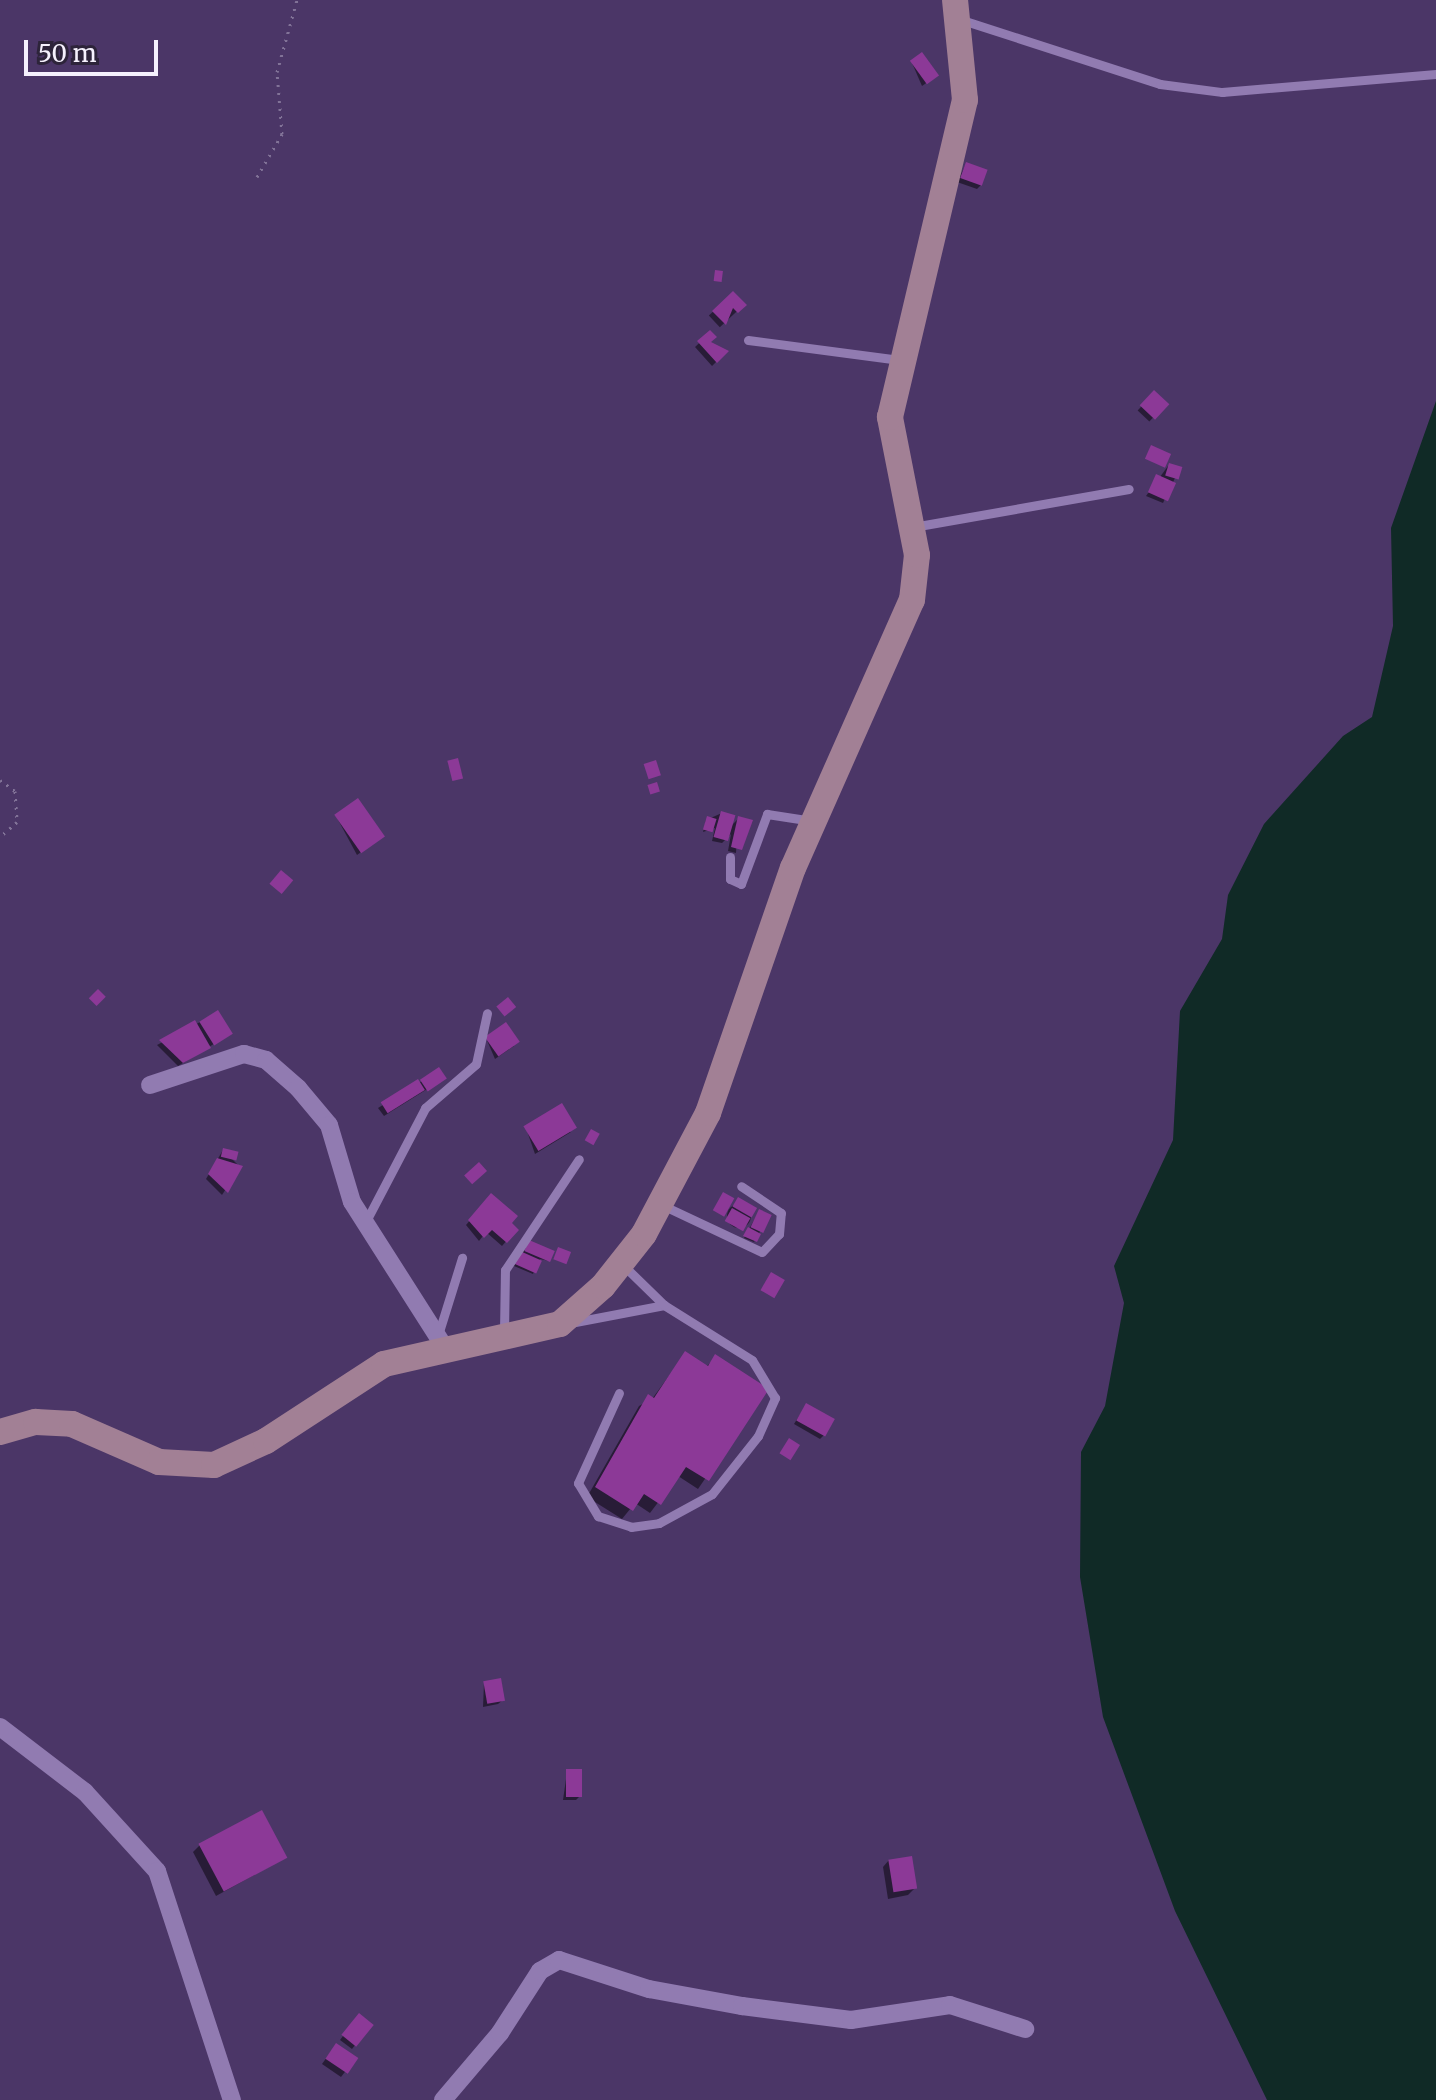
<!DOCTYPE html>
<style>
body{margin:0}
#map{position:relative;width:1436px;height:2100px;overflow:hidden;background:#4b3667;font-family:Merriweather,serif}
div>[style]{position:absolute}
.water>*{inset:0;background:#102a26}
.shadow>*{inset:0;background:#0007;transform-origin:0 0}
.round{border-radius:50%}
.building>*{inset:0;background:#8c3997;transform-origin:0 0}
.path>*{height:3px;margin-top:-1.5px;transform-origin:0;background:repeating-linear-gradient(90deg,#827398 0 2px,transparent 0 8px)}
.lane>*{height:9px;margin:-4.5px;padding:0 4.5px;transform-origin:4.5px;border-radius:4.5px;background:#917bb1}
.street>*{height:18px;margin:-9px;padding:0 9px;transform-origin:9px;border-radius:9px;background:#917bb1}
.secondary>*{height:26px;margin:-13px;padding:0 13px;transform-origin:13px;border-radius:13px;background:#a28095}
span{translate:-50% -50%;white-space:nowrap;text-align:center;line-height:1.15;-webkit-text-stroke:8px #2d243a;paint-order:stroke}
.scale{position:absolute;left:24px;top:40px;width:134px;height:36px;box-sizing:border-box;border:4px solid #f5f1fd;border-top:0;padding-left:10px;font-size:24px;line-height:28px;white-space:nowrap;color:#f5f1fd;-webkit-text-stroke:6px #2d243a;paint-order:stroke}
</style>
<div id="map">
<div class="water">
<div style="clip-path:polygon(1436px 401px,1436px 2100px,1267px 2100px,1175px 1911px,1103px 1717px,1080px 1577px,1081px 1452px,1105px 1406px,1124px 1303px,1114px 1266px,1173px 1140px,1180px 1011px,1222px 939px,1228px 895px,1264px 824px,1343px 736px,1372px 717px,1393px 626px,1391px 528px)"></div>
</div>
<div class="shadow">
<div style="clip-path:polygon(912px 63px,932px 79px,922px 86px)"></div>
<div style="clip-path:polygon(966px 164px,981px 185px,977px 189px,957px 182px)"></div>
<div style="left:733px;top:293px;width:16px;height:33px;rotate:47deg"></div>
<div style="clip-path:polygon(710px 333px,708px 343px,726px 352px,712px 366px,695px 347px)"></div>
<div style="left:1154px;top:393px;width:16px;height:24px;rotate:43deg"></div>
<div style="clip-path:polygon(1168px 466px,1175px 478px,1163px 503px,1146px 496px)"></div>
<div style="clip-path:polygon(722px 813px,730px 827px,738px 819px,736px 853px,728px 851px,731px 834px,722px 843px,712px 841px,715px 828px,703px 832px,706px 820px)"></div>
<div style="clip-path:polygon(336px 816px,378px 840px,357px 855px)"></div>
<div style="clip-path:polygon(217px 1013px,230px 1034px,178px 1066px,157px 1045px)"></div>
<div style="clip-path:polygon(486px 1038px,514px 1046px,495px 1059px)"></div>
<div style="clip-path:polygon(445px 1078px,384px 1116px,378px 1108px,422px 1081px)"></div>
<div style="clip-path:polygon(526px 1128px,571px 1132px,535px 1154px)"></div>
<div style="clip-path:polygon(223px 1150px,240px 1167px,222px 1195px,206px 1179px)"></div>
<div style="clip-path:polygon(491px 1196px,516px 1230px,502px 1246px,486px 1232px,479px 1241px,466px 1225px)"></div>
<div class="round" style="left:727px;top:1204px;width:24px;height:24px"></div>
<div style="clip-path:polygon(758px 1213px,769px 1216px,754px 1242px,744px 1238px)"></div>
<div style="clip-path:polygon(528px 1244px,549px 1261px,540px 1259px,533px 1274px,514px 1266px)"></div>
<div style="clip-path:polygon(685px 1354px,706px 1367px,716px 1357px,766px 1390px,698px 1489px,678px 1476px,650px 1513px,635px 1503px,622px 1519px,587px 1497px,639px 1406px,652px 1399px)"></div>
<div style="clip-path:polygon(806px 1405px,824px 1435px,820px 1439px,794px 1424px)"></div>
<div style="clip-path:polygon(484px 1683px,503px 1700px,498px 1704px,483px 1707px)"></div>
<div style="clip-path:polygon(567px 1772px,580px 1796px,576px 1800px,563px 1800px)"></div>
<div style="clip-path:polygon(200px 1845px,285px 1858px,216px 1896px,193px 1852px)"></div>
<div style="clip-path:polygon(889px 1860px,915px 1888px,908px 1895px,888px 1899px,883px 1867px)"></div>
<div style="clip-path:polygon(355px 2020px,371px 2025px,352px 2049px,340px 2040px)"></div>
<div style="clip-path:polygon(332px 2050px,355px 2059px,341px 2077px,322px 2064px)"></div>
</div>
<div class="building">
<div style="left:922px;top:52px;width:29px;height:15px;rotate:54deg"></div>
<div style="left:966px;top:162px;width:23px;height:17px;rotate:20deg"></div>
<div style="left:715px;top:270px;width:8px;height:11px;rotate:7deg"></div>
<div style="clip-path:polygon(733px 291px,747px 305px,738px 313px,733px 308px,726px 325px,712px 311px)"></div>
<div style="clip-path:polygon(710px 330px,717px 337px,711px 342px,729px 351px,717px 363px,697px 341px)"></div>
<div style="left:1154px;top:390px;width:21px;height:21px;rotate:43deg"></div>
<div style="left:1151px;top:445px;width:22px;height:15px;rotate:24deg"></div>
<div style="left:1169px;top:463px;width:14px;height:13px;rotate:17deg"></div>
<div style="left:1156px;top:474px;width:22px;height:20px;rotate:24deg"></div>
<div style="left:458px;top:758px;width:21px;height:11px;rotate:76deg"></div>
<div style="left:656px;top:760px;width:16px;height:13px;rotate:72deg"></div>
<div style="left:657px;top:782px;width:10px;height:10px;rotate:73deg"></div>
<div style="left:358px;top:798px;width:47px;height:29px;rotate:55deg"></div>
<div style="left:721px;top:811px;width:15px;height:27px;rotate:16deg"></div>
<div style="left:707px;top:816px;width:10px;height:14px;rotate:17deg"></div>
<div style="clip-path:polygon(738px 816px,753px 820px,742px 850px,731px 847px)"></div>
<div style="left:281px;top:870px;width:16px;height:18px;rotate:40deg"></div>
<div style="left:98px;top:989px;width:11px;height:13px;rotate:45deg"></div>
<div style="left:508px;top:997px;width:13px;height:15px;rotate:51deg"></div>
<div style="left:218px;top:1010px;width:28px;height:22px;rotate:58deg"></div>
<div style="clip-path:polygon(195px 1020px,211px 1048px,183px 1063px,159px 1040px)"></div>
<div style="left:506px;top:1022px;width:24px;height:26px;rotate:55deg"></div>
<div style="left:439px;top:1067px;width:14px;height:23px;rotate:56deg"></div>
<div style="left:418px;top:1079px;width:13px;height:44px;rotate:58deg"></div>
<div style="left:562px;top:1103px;width:29px;height:45px;rotate:59deg"></div>
<div style="left:591px;top:1129px;width:10px;height:13px;rotate:29deg"></div>
<div style="left:223px;top:1148px;width:16px;height:9px;rotate:14deg"></div>
<div style="clip-path:polygon(217px 1158px,243px 1166px,228px 1193px,208px 1174px)"></div>
<div style="left:479px;top:1162px;width:12px;height:20px;rotate:48deg"></div>
<div style="left:723px;top:1192px;width:13px;height:21px;rotate:29deg"></div>
<div style="clip-path:polygon(491px 1193px,518px 1216px,512px 1223px,519px 1230px,507px 1243px,492px 1230px,484px 1238px,468px 1220px)"></div>
<div style="left:738px;top:1197px;width:22px;height:11px;rotate:30deg"></div>
<div style="left:732px;top:1208px;width:21px;height:15px;rotate:29deg"></div>
<div style="left:759px;top:1209px;width:14px;height:20px;rotate:25deg"></div>
<div style="clip-path:polygon(748px 1227px,761px 1234px,757px 1242px,743px 1236px)"></div>
<div style="left:529px;top:1240px;width:28px;height:12px;rotate:23deg"></div>
<div style="left:558px;top:1247px;width:14px;height:13px;rotate:21deg"></div>
<div style="left:520px;top:1251px;width:24px;height:14px;rotate:24deg"></div>
<div style="left:771px;top:1272px;width:16px;height:21px;rotate:30deg"></div>
<div style="clip-path:polygon(685px 1351px,708px 1366px,715px 1354px,769px 1389px,709px 1481px,686px 1467px,661px 1505px,644px 1494px,633px 1511px,595px 1487px,648px 1394px,654px 1398px)"></div>
<div style="left:806px;top:1403px;width:33px;height:20px;rotate:29deg"></div>
<div style="left:789px;top:1438px;width:13px;height:18px;rotate:32deg"></div>
<div style="left:501px;top:1678px;width:23px;height:18px;rotate:80deg"></div>
<div style="left:582px;top:1769px;width:28px;height:16px;rotate:90deg"></div>
<div style="left:262px;top:1810px;width:54px;height:72px;rotate:62deg"></div>
<div style="left:912px;top:1856px;width:33px;height:24px;rotate:81deg"></div>
<div style="left:359px;top:2013px;width:19px;height:28px;rotate:39deg"></div>
<div style="left:336px;top:2043px;width:27px;height:19px;rotate:34deg"></div>
</div>
<div class="path">
<div style="left:257px;top:177px;width:50px;rotate:-59.8deg"></div>
<div style="left:282px;top:134px;width:62px;rotate:-94.6deg"></div>
<div style="left:277px;top:72px;width:75px;rotate:-74.5deg"></div>
<div style="left:0;top:780px;width:19px;rotate:36deg"></div>
<div style="left:15px;top:791px;width:31px;rotate:86deg"></div>
<div style="left:17px;top:822px;width:23px;rotate:139deg"></div>
</div>
<div class="lane">
<div style="left:959px;top:19px;width:211px;rotate:17.9deg"></div>
<div style="left:1160px;top:84px;width:63px;rotate:7.4deg"></div>
<div style="left:1222px;top:92px;width:215px;rotate:-4.8deg"></div>
<div style="left:748px;top:340px;width:153px;rotate:7.5deg"></div>
<div style="left:913px;top:527px;width:219px;rotate:-10deg"></div>
<div style="left:730px;top:857px;width:22px;rotate:90deg"></div>
<div style="left:730px;top:879px;width:12px;rotate:24deg"></div>
<div style="left:741px;top:884px;width:75px;rotate:-69.6deg"></div>
<div style="left:767px;top:814px;width:46px;rotate:8.8deg"></div>
<div style="left:662px;top:1205px;width:110px;rotate:25.2deg"></div>
<div style="left:762px;top:1252px;width:25px;rotate:-47deg"></div>
<div style="left:779px;top:1234px;width:21px;rotate:-85deg"></div>
<div style="left:781px;top:1213px;width:48px;rotate:-146deg"></div>
<div style="left:365px;top:1223px;width:130px;rotate:-62.4deg"></div>
<div style="left:425px;top:1108px;width:67px;rotate:-40.8deg"></div>
<div style="left:476px;top:1064px;width:52px;rotate:-77.8deg"></div>
<div style="left:570px;top:1323px;width:96px;rotate:-10.8deg"></div>
<div style="left:504px;top:1332px;width:62px;rotate:-89.1deg"></div>
<div style="left:505px;top:1270px;width:133px;rotate:-56.3deg"></div>
<div style="left:438px;top:1335px;width:81px;rotate:-72.7deg"></div>
<div style="left:619px;top:1393px;width:99px;rotate:114.5deg"></div>
<div style="left:578px;top:1483px;width:39px;rotate:59deg"></div>
<div style="left:598px;top:1516px;width:35px;rotate:18deg"></div>
<div style="left:631px;top:1527px;width:28px;rotate:-8deg"></div>
<div style="left:659px;top:1523px;width:60px;rotate:-28.7deg"></div>
<div style="left:712px;top:1494px;width:74px;rotate:-51.6deg"></div>
<div style="left:758px;top:1436px;width:42px;rotate:-65.9deg"></div>
<div style="left:775px;top:1398px;width:44px;rotate:-121.2deg"></div>
<div style="left:752px;top:1360px;width:104px;rotate:-148deg"></div>
<div style="left:664px;top:1305px;width:57px;rotate:-135.7deg"></div>
</div>
<div class="street">
<div style="left:150px;top:1085px;width:99px;rotate:-18.3deg"></div>
<div style="left:244px;top:1054px;width:23px;rotate:15deg"></div>
<div style="left:266px;top:1060px;width:43px;rotate:41.2deg"></div>
<div style="left:298px;top:1088px;width:48px;rotate:50deg"></div>
<div style="left:329px;top:1125px;width:80px;rotate:73.4deg"></div>
<div style="left:352px;top:1202px;width:169px;rotate:57.5deg"></div>
<div style="left:0;top:1727px;width:107px;rotate:37.4deg"></div>
<div style="left:85px;top:1792px;width:107px;rotate:47.7deg"></div>
<div style="left:157px;top:1871px;width:241px;rotate:71.9deg"></div>
<div style="left:443px;top:2100px;width:88px;rotate:-49.6deg"></div>
<div style="left:500px;top:2033px;width:74px;rotate:-57.2deg"></div>
<div style="left:540px;top:1971px;width:22px;rotate:-30deg"></div>
<div style="left:559px;top:1960px;width:95px;rotate:17.9deg"></div>
<div style="left:649px;top:1989px;width:95px;rotate:10.4deg"></div>
<div style="left:742px;top:2006px;width:110px;rotate:7.3deg"></div>
<div style="left:851px;top:2020px;width:100px;rotate:-8.6deg"></div>
<div style="left:950px;top:2005px;width:79px;rotate:17.7deg"></div>
</div>
<div class="secondary">
<div style="left:0;top:1432px;width:37px;rotate:-16deg"></div>
<div style="left:36px;top:1422px;width:36px;rotate:3deg"></div>
<div style="left:72px;top:1424px;width:95px;rotate:23.6deg"></div>
<div style="left:159px;top:1462px;width:55px;rotate:3.1deg"></div>
<div style="left:214px;top:1465px;width:57px;rotate:-24.8deg"></div>
<div style="left:266px;top:1441px;width:141px;rotate:-33.1deg"></div>
<div style="left:384px;top:1364px;width:180px;rotate:-12.8deg"></div>
<div style="left:560px;top:1324px;width:57px;rotate:-41.5deg"></div>
<div style="left:603px;top:1286px;width:66px;rotate:-51.7deg"></div>
<div style="left:644px;top:1234px;width:137px;rotate:-62.1deg"></div>
<div style="left:708px;top:1113px;width:259px;rotate:-70.9deg"></div>
<div style="left:793px;top:868px;width:293px;rotate:-66.1deg"></div>
<div style="left:912px;top:600px;width:45px;rotate:-83.7deg"></div>
<div style="left:917px;top:555px;width:141px;rotate:-101.1deg"></div>
<div style="left:890px;top:417px;width:326px;rotate:-76.7deg"></div>
<div style="left:965px;top:100px;width:100px;rotate:-95.7deg"></div>
</div>
<div class="scale">50 m</div>
</div>
